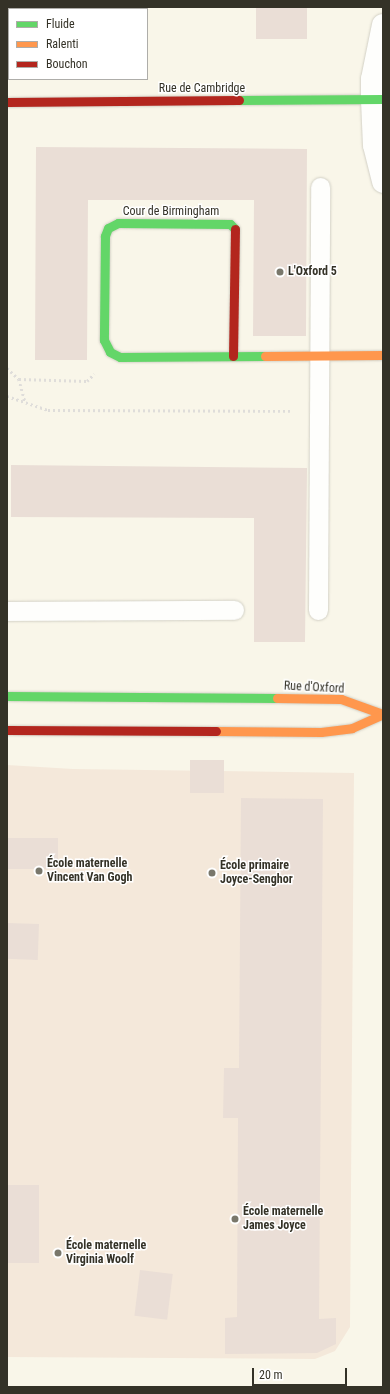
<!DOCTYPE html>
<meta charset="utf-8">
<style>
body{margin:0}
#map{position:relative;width:390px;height:1394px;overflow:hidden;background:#f9f6e9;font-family:"Roboto Condensed",sans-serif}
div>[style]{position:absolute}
.education>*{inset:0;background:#f4e8da}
.building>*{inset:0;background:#eaded6;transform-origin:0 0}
.path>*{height:2.5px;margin-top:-1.25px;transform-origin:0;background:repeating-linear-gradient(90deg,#dfddda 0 2px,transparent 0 5px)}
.roads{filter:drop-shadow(0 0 1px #d2d0c5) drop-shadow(0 0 1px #d2d0c5)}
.lane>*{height:19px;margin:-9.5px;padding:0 9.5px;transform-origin:9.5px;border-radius:9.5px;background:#fefefc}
.street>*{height:22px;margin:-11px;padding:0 11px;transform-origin:11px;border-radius:11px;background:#fefefc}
.fast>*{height:9px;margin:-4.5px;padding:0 4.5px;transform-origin:4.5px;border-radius:4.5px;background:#63d668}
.slow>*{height:9px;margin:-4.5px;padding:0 4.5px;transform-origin:4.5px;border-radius:4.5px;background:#ff974d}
.jam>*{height:9px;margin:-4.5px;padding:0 4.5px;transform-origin:4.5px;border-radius:4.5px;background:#b3261e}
.dots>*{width:11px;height:11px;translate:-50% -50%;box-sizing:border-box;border:2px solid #fff;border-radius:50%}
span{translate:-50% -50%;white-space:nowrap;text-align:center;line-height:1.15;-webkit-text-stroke:3px #fff;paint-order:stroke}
.street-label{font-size:12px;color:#343227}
.poi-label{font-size:12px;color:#343227;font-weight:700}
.left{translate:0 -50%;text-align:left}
.frame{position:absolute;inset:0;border:8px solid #343227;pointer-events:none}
.legend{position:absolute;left:8px;top:8px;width:140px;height:72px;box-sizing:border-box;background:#fff;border:1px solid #aeada9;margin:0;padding:5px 7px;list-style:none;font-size:12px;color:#343227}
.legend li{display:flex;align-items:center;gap:8px;height:20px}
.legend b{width:20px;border:1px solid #aeada9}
.scale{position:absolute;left:252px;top:1368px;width:95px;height:18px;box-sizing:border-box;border:2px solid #343227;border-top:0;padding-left:5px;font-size:12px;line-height:14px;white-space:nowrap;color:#343227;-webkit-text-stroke:3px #fff;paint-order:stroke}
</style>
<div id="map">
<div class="education">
<div style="clip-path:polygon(7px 765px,73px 769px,354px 773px,350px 1327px,335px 1351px,315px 1359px,7px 1357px)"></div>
</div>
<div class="building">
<div style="left:256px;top:7px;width:51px;height:32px"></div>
<div style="clip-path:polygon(36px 147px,307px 149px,306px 336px,253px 336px,254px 200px,88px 200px,87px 360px,35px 360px)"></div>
<div style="clip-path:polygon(11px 465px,307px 468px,305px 642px,254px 642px,254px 518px,11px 517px)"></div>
<div style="left:190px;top:760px;width:34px;height:33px"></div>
<div style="clip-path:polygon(241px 798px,323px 799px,319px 1319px,336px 1318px,336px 1344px,317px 1353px,225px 1354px,225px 1318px,237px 1317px,238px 1118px,223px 1118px,224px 1068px,239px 1068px)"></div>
<div style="left:7px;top:838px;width:51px;height:31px"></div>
<div style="left:39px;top:924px;width:36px;height:32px;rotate:92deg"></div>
<div style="left:7px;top:1185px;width:32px;height:78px"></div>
<div style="left:140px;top:1270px;width:33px;height:46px;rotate:7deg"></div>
</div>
<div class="path">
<div style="left:7px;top:368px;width:16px;rotate:43deg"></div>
<div style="left:19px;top:379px;width:24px;rotate:75deg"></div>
<div style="left:19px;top:379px;width:68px;rotate:1.7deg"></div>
<div style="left:87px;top:381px;width:10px;rotate:-45deg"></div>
<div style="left:7px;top:396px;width:43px;rotate:18.9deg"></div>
<div style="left:48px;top:410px;width:245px;rotate:0.2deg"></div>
</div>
<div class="roads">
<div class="lane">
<div style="left:318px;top:610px;width:423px;rotate:-89.7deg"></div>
<div style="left:7px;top:611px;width:227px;rotate:-0.3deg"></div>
</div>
<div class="street">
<div style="left:383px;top:25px;width:55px;rotate:101.5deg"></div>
<div style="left:372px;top:79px;width:21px;rotate:90deg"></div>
<div style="left:372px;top:100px;width:45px;rotate:87.5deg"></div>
<div style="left:374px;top:145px;width:38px;rotate:76deg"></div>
</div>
<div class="fast">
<div style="left:239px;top:100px;width:144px;rotate:-0.4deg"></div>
<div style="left:235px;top:229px;width:7px;rotate:-135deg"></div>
<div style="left:230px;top:224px;width:112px;rotate:-179.5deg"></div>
<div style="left:118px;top:223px;width:11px;rotate:153deg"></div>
<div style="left:108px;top:228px;width:9px;rotate:111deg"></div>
<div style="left:105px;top:236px;width:104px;rotate:90.6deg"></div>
<div style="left:104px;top:340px;width:13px;rotate:63deg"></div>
<div style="left:110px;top:352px;width:11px;rotate:27deg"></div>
<div style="left:120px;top:357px;width:145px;rotate:-0.4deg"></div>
<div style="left:7px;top:696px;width:270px;rotate:0.4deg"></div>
</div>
<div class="slow">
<div style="left:265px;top:356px;width:118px;rotate:-0.5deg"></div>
<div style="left:277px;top:698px;width:64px;rotate:0.9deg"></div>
<div style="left:341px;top:699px;width:45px;rotate:19.7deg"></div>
<div style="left:216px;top:731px;width:105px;rotate:0.5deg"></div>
<div style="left:321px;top:732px;width:31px;rotate:-7deg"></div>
<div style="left:352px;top:728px;width:34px;rotate:-24deg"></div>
</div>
<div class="jam">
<div style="left:7px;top:102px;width:232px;rotate:-0.5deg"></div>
<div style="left:233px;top:356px;width:127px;rotate:-89.1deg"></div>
<div style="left:7px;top:730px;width:209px;rotate:0.3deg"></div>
</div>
</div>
<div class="dots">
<div style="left:280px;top:272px;background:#79776b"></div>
<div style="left:39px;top:871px;background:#79776b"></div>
<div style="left:212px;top:873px;background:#79776b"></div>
<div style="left:235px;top:1219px;background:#79776b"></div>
<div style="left:58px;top:1253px;background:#79776b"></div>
</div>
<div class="street-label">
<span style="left:202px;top:89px">Rue de Cambridge</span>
<span style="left:171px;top:212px">Cour de Birmingham</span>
<span style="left:314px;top:688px;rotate:3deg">Rue d'Oxford</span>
</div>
<div class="poi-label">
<span class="left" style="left:288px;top:272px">L'Oxford 5</span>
<span class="left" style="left:47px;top:871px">École maternelle<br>Vincent Van Gogh</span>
<span class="left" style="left:220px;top:873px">École primaire<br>Joyce-Senghor</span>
<span class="left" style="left:243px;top:1219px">École maternelle<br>James Joyce</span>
<span class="left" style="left:66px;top:1253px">École maternelle<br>Virginia Woolf</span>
</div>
<div class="frame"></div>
<ul class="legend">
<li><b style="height:5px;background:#63d668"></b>Fluide</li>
<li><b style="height:5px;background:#ff974d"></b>Ralenti</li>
<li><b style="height:5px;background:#b3261e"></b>Bouchon</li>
</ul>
<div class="scale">20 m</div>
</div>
